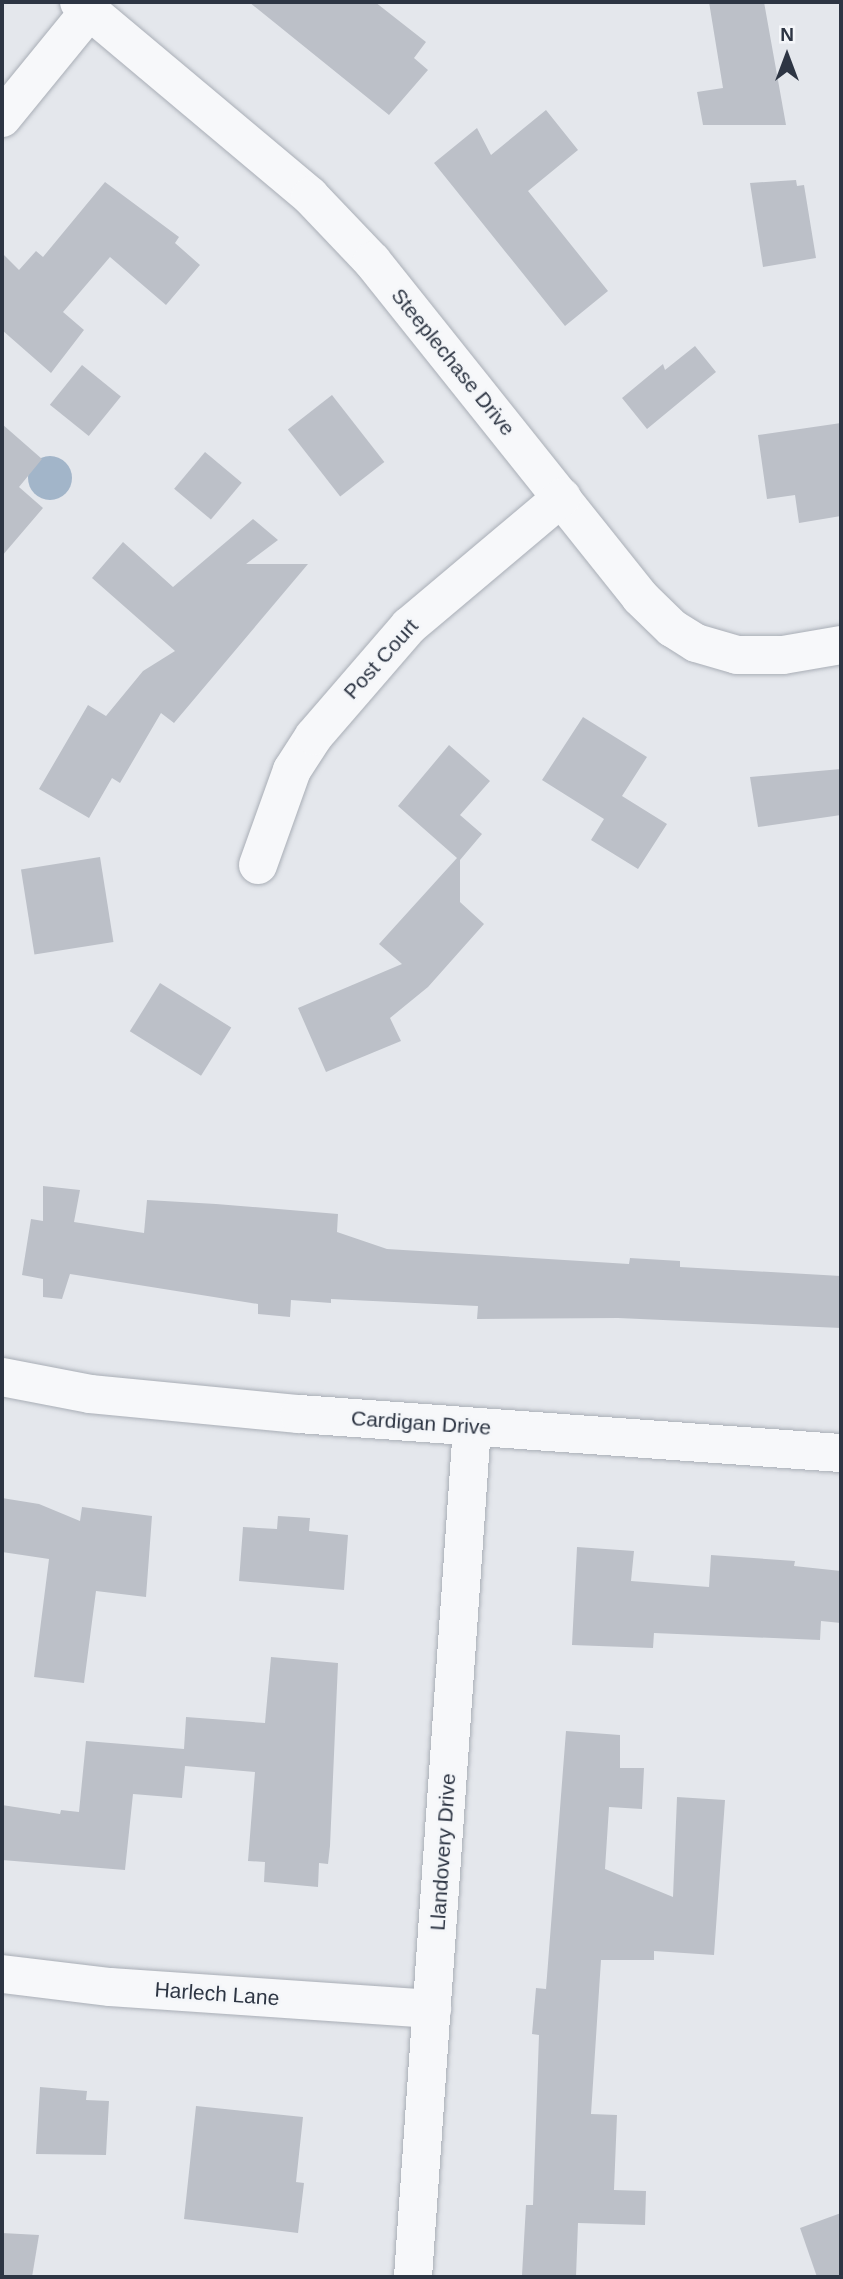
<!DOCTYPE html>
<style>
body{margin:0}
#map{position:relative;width:843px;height:2279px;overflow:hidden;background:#e4e7ec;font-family:Arial,sans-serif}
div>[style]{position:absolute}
.water>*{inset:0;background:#a2b5c9}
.round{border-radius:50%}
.building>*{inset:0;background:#bcc0c8;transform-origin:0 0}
.roads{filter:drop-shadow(0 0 2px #a9aeb6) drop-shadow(0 0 2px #a9aeb6)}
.minor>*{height:38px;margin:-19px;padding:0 19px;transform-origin:19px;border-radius:19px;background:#f7f8fa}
span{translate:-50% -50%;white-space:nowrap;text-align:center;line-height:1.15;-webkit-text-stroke:5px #f4f6f9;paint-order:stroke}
.street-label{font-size:21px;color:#2d3543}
.frame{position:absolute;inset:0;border:4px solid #2d3543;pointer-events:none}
.north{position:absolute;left:752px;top:21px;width:70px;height:70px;-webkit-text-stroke:5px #f4f6f9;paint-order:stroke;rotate:0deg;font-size:19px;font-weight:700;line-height:28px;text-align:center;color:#2d3543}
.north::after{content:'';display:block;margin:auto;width:24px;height:32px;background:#2d3543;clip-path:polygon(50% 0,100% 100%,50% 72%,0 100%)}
</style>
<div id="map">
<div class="water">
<div class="round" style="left:28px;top:456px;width:44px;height:44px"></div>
</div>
<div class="building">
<div style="clip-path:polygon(249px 2px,375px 2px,426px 42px,414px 58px,428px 70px,389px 115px)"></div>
<div style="clip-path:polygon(709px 2px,764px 2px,786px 125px,703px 125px,697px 92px,723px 88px)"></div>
<div style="clip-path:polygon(546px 110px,578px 150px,528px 191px,608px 291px,565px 326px,434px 163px,477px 128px,491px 155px)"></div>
<div style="clip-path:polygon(796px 180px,797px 186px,804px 185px,816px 258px,763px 267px,750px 183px)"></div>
<div style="clip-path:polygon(105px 182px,179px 237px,175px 243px,200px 265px,166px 305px,110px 257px,63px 312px,84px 330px,51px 373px,2px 330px,2px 253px,19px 270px,36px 251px,43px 257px)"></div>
<div style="clip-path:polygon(695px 346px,716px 372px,647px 429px,622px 398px,663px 364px,665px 370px)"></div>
<div style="left:82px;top:365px;width:50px;height:51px;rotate:39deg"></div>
<div style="left:332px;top:395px;width:85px;height:56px;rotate:52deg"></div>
<div style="clip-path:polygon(841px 423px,841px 516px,799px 523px,795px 495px,767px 499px,758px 435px)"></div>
<div style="clip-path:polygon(2px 424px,42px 459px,19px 487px,43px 508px,2px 556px)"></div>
<div style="left:205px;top:452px;width:48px;height:48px;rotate:40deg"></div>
<div style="clip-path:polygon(253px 519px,278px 540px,246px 564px,308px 564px,174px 723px,161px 713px,120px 783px,112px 778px,89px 818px,39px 789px,88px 705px,106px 716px,143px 671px,175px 651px,92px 578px,123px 542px,173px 587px)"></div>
<div style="clip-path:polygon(583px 717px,647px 757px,622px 796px,667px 824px,638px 869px,591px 840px,604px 819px,542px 780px)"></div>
<div style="clip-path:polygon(449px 745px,490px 781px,460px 815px,482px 834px,460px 860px,460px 902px,484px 924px,428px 987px,390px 1018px,401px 1041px,326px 1072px,298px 1008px,402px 964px,379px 944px,457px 858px,398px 806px)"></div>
<div style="clip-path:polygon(841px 769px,841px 815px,758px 827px,750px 777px)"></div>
<div style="left:100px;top:857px;width:86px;height:80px;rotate:81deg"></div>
<div style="left:160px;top:983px;width:84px;height:57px;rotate:32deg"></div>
<div style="clip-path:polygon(43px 1186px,80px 1190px,74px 1222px,144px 1233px,147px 1200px,216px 1204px,338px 1214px,337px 1232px,387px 1249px,629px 1264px,630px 1258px,680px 1261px,680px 1267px,841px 1276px,841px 1328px,618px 1318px,477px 1319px,478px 1306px,331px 1299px,331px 1303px,291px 1300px,290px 1317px,258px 1314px,258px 1304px,70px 1274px,62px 1299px,43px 1297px,43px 1279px,22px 1275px,31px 1219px,43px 1221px)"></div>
<div style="clip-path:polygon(2px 1498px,39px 1504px,80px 1521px,82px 1507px,152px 1516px,146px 1597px,96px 1591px,84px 1683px,34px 1677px,49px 1559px,2px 1552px)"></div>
<div style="clip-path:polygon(278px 1516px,310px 1518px,309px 1531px,348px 1535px,344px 1590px,239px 1581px,243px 1527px,277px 1529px)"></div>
<div style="clip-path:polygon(577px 1547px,634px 1551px,631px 1581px,709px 1587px,711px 1555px,795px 1561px,794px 1566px,841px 1571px,841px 1623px,821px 1621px,820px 1640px,654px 1633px,653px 1648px,572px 1645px)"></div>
<div style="clip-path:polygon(271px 1657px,338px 1663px,330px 1846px,328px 1864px,319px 1863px,318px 1887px,264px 1882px,265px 1862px,248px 1861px,255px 1772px,185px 1766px,182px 1798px,133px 1794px,125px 1870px,2px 1860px,2px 1805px,60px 1814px,61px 1810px,79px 1812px,86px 1741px,184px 1749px,186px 1717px,265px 1723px)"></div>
<div style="clip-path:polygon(566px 1731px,620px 1735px,620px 1768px,644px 1768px,642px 1809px,609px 1807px,605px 1869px,673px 1897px,677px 1797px,725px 1800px,714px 1955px,654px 1951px,654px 1960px,601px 1960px,591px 2114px,617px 2115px,614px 2190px,646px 2191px,645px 2225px,578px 2223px,576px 2277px,522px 2275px,526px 2205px,533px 2205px,539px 2035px,532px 2034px,536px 1988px,546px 1989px)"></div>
<div style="clip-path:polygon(40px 2087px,87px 2091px,86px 2100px,109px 2101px,106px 2155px,36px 2154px)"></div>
<div style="clip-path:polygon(196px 2106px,303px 2117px,296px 2182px,304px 2183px,298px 2233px,184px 2219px)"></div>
<div style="clip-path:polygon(841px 2213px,841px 2277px,817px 2277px,800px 2228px)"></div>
<div style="clip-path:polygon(2px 2233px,39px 2235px,32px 2277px,2px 2277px)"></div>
</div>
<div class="roads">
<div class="minor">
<div style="left:79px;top:2px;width:302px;rotate:40deg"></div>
<div style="left:310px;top:196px;width:90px;rotate:46.4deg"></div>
<div style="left:372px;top:261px;width:430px;rotate:51.4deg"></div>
<div style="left:640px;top:597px;width:45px;rotate:44.1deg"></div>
<div style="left:672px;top:628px;width:28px;rotate:32deg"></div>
<div style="left:696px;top:643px;width:43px;rotate:16.3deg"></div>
<div style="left:737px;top:655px;width:46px"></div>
<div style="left:783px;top:655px;width:59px;rotate:-9.8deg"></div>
<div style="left:2px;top:118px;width:139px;rotate:-50.8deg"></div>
<div style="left:258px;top:865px;width:101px;rotate:-70.3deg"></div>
<div style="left:292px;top:770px;width:40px;rotate:-57.1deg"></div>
<div style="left:314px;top:736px;width:145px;rotate:-49.2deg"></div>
<div style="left:409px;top:626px;width:200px;rotate:-40.1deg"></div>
<div style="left:2px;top:1377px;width:90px;rotate:10.9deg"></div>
<div style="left:90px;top:1394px;width:210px;rotate:5.5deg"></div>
<div style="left:299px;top:1414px;width:543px;rotate:4.12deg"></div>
<div style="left:2px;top:1974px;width:109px;rotate:6.9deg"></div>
<div style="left:110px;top:1987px;width:323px;rotate:3.9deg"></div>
<div style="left:413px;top:2277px;width:852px;rotate:-86.03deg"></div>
</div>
</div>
<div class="street-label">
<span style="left:453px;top:362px;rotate:51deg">Steeplechase Drive</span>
<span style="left:381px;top:659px;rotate:-48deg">Post Court</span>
<span style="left:421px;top:1423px;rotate:4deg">Cardigan Drive</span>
<span style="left:443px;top:1852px;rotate:-86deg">Llandovery Drive</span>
<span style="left:217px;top:1994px;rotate:4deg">Harlech Lane</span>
</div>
<div class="frame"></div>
<div class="north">N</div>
</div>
